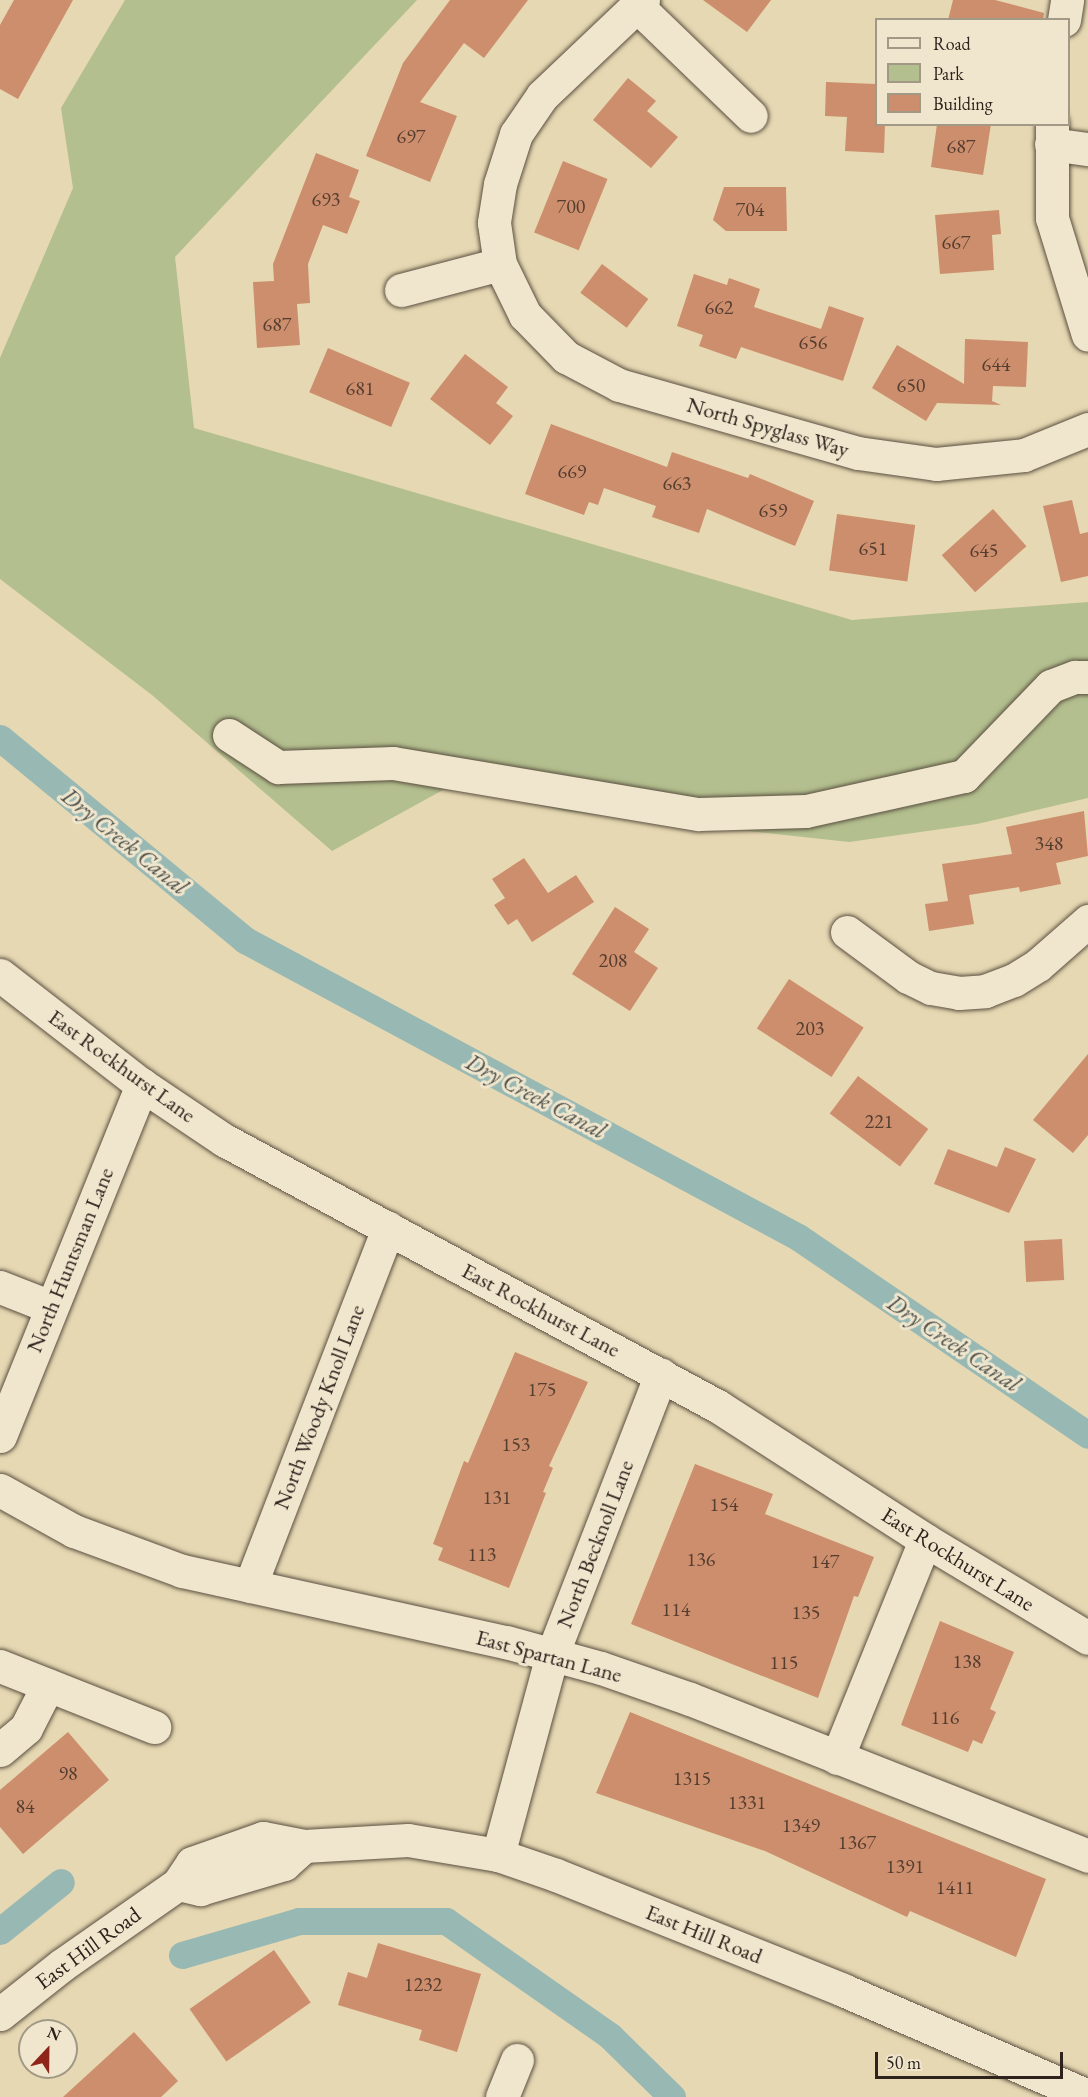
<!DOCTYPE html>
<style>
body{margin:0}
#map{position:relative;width:1088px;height:2097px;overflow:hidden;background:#e6d8b2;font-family:"EB Garamond",serif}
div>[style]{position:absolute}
.green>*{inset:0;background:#b3bf8e}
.canal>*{height:27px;margin:-13.5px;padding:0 13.5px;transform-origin:13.5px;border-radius:13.5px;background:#98b8b4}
.building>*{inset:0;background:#cc8e6c;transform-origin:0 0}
.roads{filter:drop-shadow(0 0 2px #5b5042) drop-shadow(0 0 2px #5b5042)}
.minor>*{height:33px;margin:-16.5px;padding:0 16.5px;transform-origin:16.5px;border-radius:16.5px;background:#efe6cd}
span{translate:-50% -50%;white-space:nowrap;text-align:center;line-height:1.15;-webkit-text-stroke:6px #efe6cd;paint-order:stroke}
.number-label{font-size:20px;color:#553d30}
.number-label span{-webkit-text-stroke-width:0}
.street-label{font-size:22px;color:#2d221c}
.water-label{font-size:24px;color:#4d4f4a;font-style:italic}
.legend{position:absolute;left:875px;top:18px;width:195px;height:108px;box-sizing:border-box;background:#efe6cd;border:2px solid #a19886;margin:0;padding:8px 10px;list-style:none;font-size:18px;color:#2d221c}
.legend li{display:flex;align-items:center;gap:12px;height:30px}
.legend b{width:30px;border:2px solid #a19886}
.north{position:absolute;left:18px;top:2019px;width:60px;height:60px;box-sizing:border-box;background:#efe6cd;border:2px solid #a19886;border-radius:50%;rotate:22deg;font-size:16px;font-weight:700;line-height:24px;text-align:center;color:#2d221c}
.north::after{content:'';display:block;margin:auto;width:21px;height:27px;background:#8f2418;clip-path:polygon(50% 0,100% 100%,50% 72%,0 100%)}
.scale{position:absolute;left:875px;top:2052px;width:188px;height:27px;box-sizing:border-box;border:3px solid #2d221c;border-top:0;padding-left:8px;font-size:18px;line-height:21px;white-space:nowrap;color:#2d221c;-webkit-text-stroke:4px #efe6cd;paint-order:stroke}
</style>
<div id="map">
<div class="green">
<div style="clip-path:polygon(125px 0,417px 0,175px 257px,194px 428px,852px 620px,1088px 602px,1088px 798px,977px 824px,849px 842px,565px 811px,452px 785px,332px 851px,152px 695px,0 579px,0 358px,73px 188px,61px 108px)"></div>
</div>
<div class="canal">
<div style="left:0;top:738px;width:318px;rotate:39.5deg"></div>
<div style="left:245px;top:940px;width:628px;rotate:28.24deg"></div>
<div style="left:798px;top:1237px;width:351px;rotate:34.3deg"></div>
<div style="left:0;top:1931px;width:78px;rotate:-38.8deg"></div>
<div style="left:182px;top:1955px;width:122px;rotate:-16.2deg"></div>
<div style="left:299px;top:1921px;width:147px"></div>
<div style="left:446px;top:1921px;width:200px;rotate:35deg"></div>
<div style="left:610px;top:2036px;width:87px;rotate:44.5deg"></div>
</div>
<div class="building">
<div style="clip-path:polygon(14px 0,73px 0,18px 99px,0 89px,0 25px)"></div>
<div style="clip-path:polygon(450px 0,528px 0,484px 58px,464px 43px,420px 102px,457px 116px,430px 182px,366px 156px,403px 63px)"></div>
<div style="clip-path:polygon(703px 0,771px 0,747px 32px)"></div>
<div style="clip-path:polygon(953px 0,995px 0,1044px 13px,1043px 20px,948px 20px)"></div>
<div style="clip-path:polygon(628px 78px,656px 101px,647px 111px,678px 137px,651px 168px,593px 120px)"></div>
<div style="clip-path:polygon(826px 82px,876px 84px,876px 124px,885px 124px,884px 153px,845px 151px,847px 117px,825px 116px)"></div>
<div style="clip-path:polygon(937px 124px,991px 124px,983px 175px,931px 167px)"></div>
<div style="clip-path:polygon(316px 153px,359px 170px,349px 197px,360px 201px,347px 234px,323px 225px,308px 264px,310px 303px,297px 304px,300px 345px,257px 348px,253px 282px,274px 281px,273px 264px)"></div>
<div style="left:563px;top:161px;width:48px;height:77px;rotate:22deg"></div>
<div style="clip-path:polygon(724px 187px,786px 187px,787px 231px,726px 231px,713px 220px)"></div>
<div style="clip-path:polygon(999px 210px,1001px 234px,992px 235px,994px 270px,940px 274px,935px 215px)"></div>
<div style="left:602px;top:264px;width:58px;height:36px;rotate:37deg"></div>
<div style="clip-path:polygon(694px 274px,727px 285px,729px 278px,760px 289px,754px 307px,821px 329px,829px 306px,864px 318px,843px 381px,741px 347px,736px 359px,699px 346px,703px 335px,677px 326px)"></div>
<div style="clip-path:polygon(965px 339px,1028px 342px,1026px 387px,993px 386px,992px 401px,1001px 405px,937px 403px,926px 421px,872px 388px,897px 345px,964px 384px)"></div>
<div style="left:328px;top:348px;width:89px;height:48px;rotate:23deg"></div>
<div style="clip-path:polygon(465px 354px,508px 387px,496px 403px,513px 416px,490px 445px,430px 399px)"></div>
<div style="clip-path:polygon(551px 424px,667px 467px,672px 452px,748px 478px,750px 474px,814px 501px,795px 546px,707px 509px,699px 533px,652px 517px,656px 506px,604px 488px,598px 505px,589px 502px,584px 515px,525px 494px)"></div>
<div style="clip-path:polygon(1072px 500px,1080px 534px,1088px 532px,1088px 576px,1061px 582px,1043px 506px)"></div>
<div style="left:993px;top:509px;width:50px;height:69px;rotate:48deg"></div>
<div style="left:837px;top:514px;width:79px;height:57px;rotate:8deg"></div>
<div style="clip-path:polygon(1084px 811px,1088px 856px,1056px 863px,1061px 884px,1020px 892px,1019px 887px,969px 895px,974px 924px,929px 931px,925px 904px,948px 901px,942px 864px,1012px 854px,1006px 827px)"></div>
<div style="clip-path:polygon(524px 858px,548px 893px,576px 875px,594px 902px,532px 942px,517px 919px,508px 925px,494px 905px,505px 898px,492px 879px)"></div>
<div style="clip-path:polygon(615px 907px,649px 929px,634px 952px,658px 968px,630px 1011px,572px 974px)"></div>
<div style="left:789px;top:979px;width:89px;height:59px;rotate:33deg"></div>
<div style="clip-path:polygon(1088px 1054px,1088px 1135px,1073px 1153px,1033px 1120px)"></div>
<div style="left:858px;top:1076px;width:88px;height:47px;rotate:37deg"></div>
<div style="clip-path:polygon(1005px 1147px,1036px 1159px,1009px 1213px,934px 1184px,948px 1149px,997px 1167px)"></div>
<div style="left:1062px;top:1239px;width:41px;height:38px;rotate:87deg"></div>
<div style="clip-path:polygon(515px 1352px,588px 1382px,549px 1466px,553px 1468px,543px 1492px,546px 1493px,509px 1588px,438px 1560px,443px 1548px,433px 1544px,464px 1461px,468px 1463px)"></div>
<div style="clip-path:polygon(695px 1464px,773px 1494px,765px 1514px,874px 1557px,858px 1597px,854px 1596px,818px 1698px,631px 1624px)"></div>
<div style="clip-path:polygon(940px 1621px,1014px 1652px,990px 1709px,996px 1712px,982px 1744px,973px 1740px,968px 1752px,901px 1725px)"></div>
<div style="clip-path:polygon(630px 1712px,1046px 1879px,1016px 1957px,910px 1911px,907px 1917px,765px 1851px,596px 1793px)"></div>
<div style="clip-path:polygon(68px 1732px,109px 1780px,23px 1854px,0 1827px,0 1790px)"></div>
<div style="clip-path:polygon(378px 1943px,481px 1974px,457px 2052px,419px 2040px,422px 2030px,338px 2005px,348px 1972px,367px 1978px)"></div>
<div style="left:274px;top:1950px;width:64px;height:103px;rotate:55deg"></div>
<div style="clip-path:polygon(134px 2032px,178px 2081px,161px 2097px,63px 2097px)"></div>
</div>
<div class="roads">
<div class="minor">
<div style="left:643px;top:0;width:139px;rotate:136.5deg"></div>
<div style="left:542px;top:96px;width:46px;rotate:124.4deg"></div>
<div style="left:516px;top:134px;width:52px;rotate:107.7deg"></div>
<div style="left:500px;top:184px;width:39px;rotate:99deg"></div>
<div style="left:494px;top:223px;width:41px;rotate:81.7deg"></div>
<div style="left:500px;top:264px;width:57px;rotate:63.9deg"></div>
<div style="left:525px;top:315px;width:59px;rotate:45.7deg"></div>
<div style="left:566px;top:357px;width:60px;rotate:27.8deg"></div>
<div style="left:619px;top:385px;width:248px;rotate:15.9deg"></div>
<div style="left:858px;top:453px;width:79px;rotate:8deg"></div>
<div style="left:936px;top:464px;width:88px;rotate:-5.8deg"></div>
<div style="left:1024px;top:455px;width:69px;rotate:-22.1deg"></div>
<div style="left:637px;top:6px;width:158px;rotate:44deg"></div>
<div style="left:1064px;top:20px;width:20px;rotate:-81deg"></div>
<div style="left:1052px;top:124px;width:94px;rotate:90deg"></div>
<div style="left:1052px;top:218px;width:122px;rotate:72.9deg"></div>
<div style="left:1051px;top:144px;width:37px;rotate:8deg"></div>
<div style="left:401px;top:290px;width:102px;rotate:-14.7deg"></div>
<div style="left:229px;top:735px;width:59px;rotate:33.1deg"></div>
<div style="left:278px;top:767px;width:115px;rotate:-2deg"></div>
<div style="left:393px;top:763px;width:310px;rotate:9.5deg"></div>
<div style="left:699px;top:814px;width:107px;rotate:-1.6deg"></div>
<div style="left:806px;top:811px;width:162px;rotate:-12.5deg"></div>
<div style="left:964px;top:776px;width:125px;rotate:-46deg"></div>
<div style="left:1051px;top:686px;width:26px;rotate:-21deg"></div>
<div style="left:1075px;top:677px;width:13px"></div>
<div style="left:847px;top:932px;width:76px;rotate:36.4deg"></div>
<div style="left:908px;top:977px;width:25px;rotate:26deg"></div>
<div style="left:931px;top:988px;width:28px;rotate:10deg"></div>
<div style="left:959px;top:993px;width:26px;rotate:-4deg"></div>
<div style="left:985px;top:991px;width:31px;rotate:-21deg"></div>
<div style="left:1014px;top:980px;width:28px;rotate:-32deg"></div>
<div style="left:1038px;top:965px;width:67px;rotate:-41.3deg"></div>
<div style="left:0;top:975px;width:180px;rotate:37.8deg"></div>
<div style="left:142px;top:1085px;width:99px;rotate:33.9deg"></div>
<div style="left:224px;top:1140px;width:562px;rotate:28.34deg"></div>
<div style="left:719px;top:1407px;width:245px;rotate:32.8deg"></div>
<div style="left:925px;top:1540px;width:190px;rotate:31deg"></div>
<div style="left:0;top:1287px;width:55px;rotate:21.4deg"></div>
<div style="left:0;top:1436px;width:379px;rotate:-68deg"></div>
<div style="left:0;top:1490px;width:85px;rotate:29deg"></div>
<div style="left:74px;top:1531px;width:115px;rotate:20.3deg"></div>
<div style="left:182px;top:1571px;width:332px;rotate:12.4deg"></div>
<div style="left:506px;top:1642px;width:98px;rotate:15.3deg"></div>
<div style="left:601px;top:1668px;width:94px;rotate:19.2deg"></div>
<div style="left:690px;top:1699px;width:428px;rotate:21.5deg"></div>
<div style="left:250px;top:1586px;width:384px;rotate:-68.9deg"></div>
<div style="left:0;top:1666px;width:166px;rotate:21.6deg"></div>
<div style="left:0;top:1750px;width:34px;rotate:-40deg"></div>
<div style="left:26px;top:1728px;width:48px;rotate:-62.9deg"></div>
<div style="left:837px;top:1758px;width:235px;rotate:-68deg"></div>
<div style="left:498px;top:1855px;width:207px;rotate:-74.9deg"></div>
<div style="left:552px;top:1655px;width:301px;rotate:-68.8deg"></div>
<div style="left:178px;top:1884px;width:23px;rotate:13deg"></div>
<div style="left:200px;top:1889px;width:88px;rotate:-16.6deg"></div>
<div style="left:284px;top:1864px;width:27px;rotate:-42deg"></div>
<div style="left:0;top:2014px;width:79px;rotate:-38.3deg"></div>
<div style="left:62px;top:1965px;width:141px;rotate:-34.9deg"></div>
<div style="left:178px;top:1884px;width:25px;rotate:-56deg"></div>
<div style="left:192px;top:1863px;width:75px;rotate:-19.4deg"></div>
<div style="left:263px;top:1838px;width:42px;rotate:11deg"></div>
<div style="left:304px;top:1846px;width:104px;rotate:-3.3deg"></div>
<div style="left:408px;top:1840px;width:91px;rotate:9.5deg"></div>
<div style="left:498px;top:1855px;width:61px;rotate:19deg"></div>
<div style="left:556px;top:1875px;width:309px;rotate:21.8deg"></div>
<div style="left:843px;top:1990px;width:267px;rotate:23.4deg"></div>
<div style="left:502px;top:2097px;width:40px;rotate:-68deg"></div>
</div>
</div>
<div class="number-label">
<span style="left:411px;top:136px">697</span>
<span style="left:961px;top:146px">687</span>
<span style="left:326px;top:199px">693</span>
<span style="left:571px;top:206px">700</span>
<span style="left:750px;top:209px">704</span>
<span style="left:956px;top:242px">667</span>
<span style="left:719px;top:307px">662</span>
<span style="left:277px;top:324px">687</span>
<span style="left:813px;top:342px">656</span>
<span style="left:996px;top:364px">644</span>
<span style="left:911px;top:385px">650</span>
<span style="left:360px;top:388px">681</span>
<span style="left:572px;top:471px">669</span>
<span style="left:677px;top:483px">663</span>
<span style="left:773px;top:510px">659</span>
<span style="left:873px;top:548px">651</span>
<span style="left:984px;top:550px">645</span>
<span style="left:1049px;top:843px">348</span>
<span style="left:613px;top:960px">208</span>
<span style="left:810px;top:1028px">203</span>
<span style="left:879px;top:1121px">221</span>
<span style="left:542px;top:1389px">175</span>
<span style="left:516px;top:1444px">153</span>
<span style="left:497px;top:1497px">131</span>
<span style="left:724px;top:1504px">154</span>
<span style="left:482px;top:1554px">113</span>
<span style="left:701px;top:1559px">136</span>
<span style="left:825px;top:1561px">147</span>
<span style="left:676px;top:1609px">114</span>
<span style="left:806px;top:1612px">135</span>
<span style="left:967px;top:1661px">138</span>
<span style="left:784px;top:1662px">115</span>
<span style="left:945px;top:1717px">116</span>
<span style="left:68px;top:1773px">98</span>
<span style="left:692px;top:1778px">1315</span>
<span style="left:747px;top:1802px">1331</span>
<span style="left:25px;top:1806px">84</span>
<span style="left:801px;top:1825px">1349</span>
<span style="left:857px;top:1842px">1367</span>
<span style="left:905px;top:1866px">1391</span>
<span style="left:955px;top:1887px">1411</span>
<span style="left:423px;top:1984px">1232</span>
</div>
<div class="street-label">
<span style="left:768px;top:427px;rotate:16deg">North Spyglass Way</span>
<span style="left:122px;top:1066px;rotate:36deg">East Rockhurst Lane</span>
<span style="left:70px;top:1260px;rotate:-68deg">North Huntsman Lane</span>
<span style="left:541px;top:1310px;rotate:28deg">East Rockhurst Lane</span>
<span style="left:319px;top:1407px;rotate:-69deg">North Woody Knoll Lane</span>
<span style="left:595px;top:1544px;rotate:-69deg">North Becknoll Lane</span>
<span style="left:958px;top:1559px;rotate:32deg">East Rockhurst Lane</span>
<span style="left:549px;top:1656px;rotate:15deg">East Spartan Lane</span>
<span style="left:704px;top:1934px;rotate:22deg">East Hill Road</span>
<span style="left:88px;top:1948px;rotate:-36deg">East Hill Road</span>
</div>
<div class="water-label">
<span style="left:125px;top:841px;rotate:39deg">Dry Creek Canal</span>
<span style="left:536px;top:1096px;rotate:28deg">Dry Creek Canal</span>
<span style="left:954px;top:1343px;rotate:34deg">Dry Creek Canal</span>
</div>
<ul class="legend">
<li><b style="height:8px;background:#efe6cd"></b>Road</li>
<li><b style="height:16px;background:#b3bf8e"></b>Park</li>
<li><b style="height:16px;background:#cc8e6c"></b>Building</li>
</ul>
<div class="north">N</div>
<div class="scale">50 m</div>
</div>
